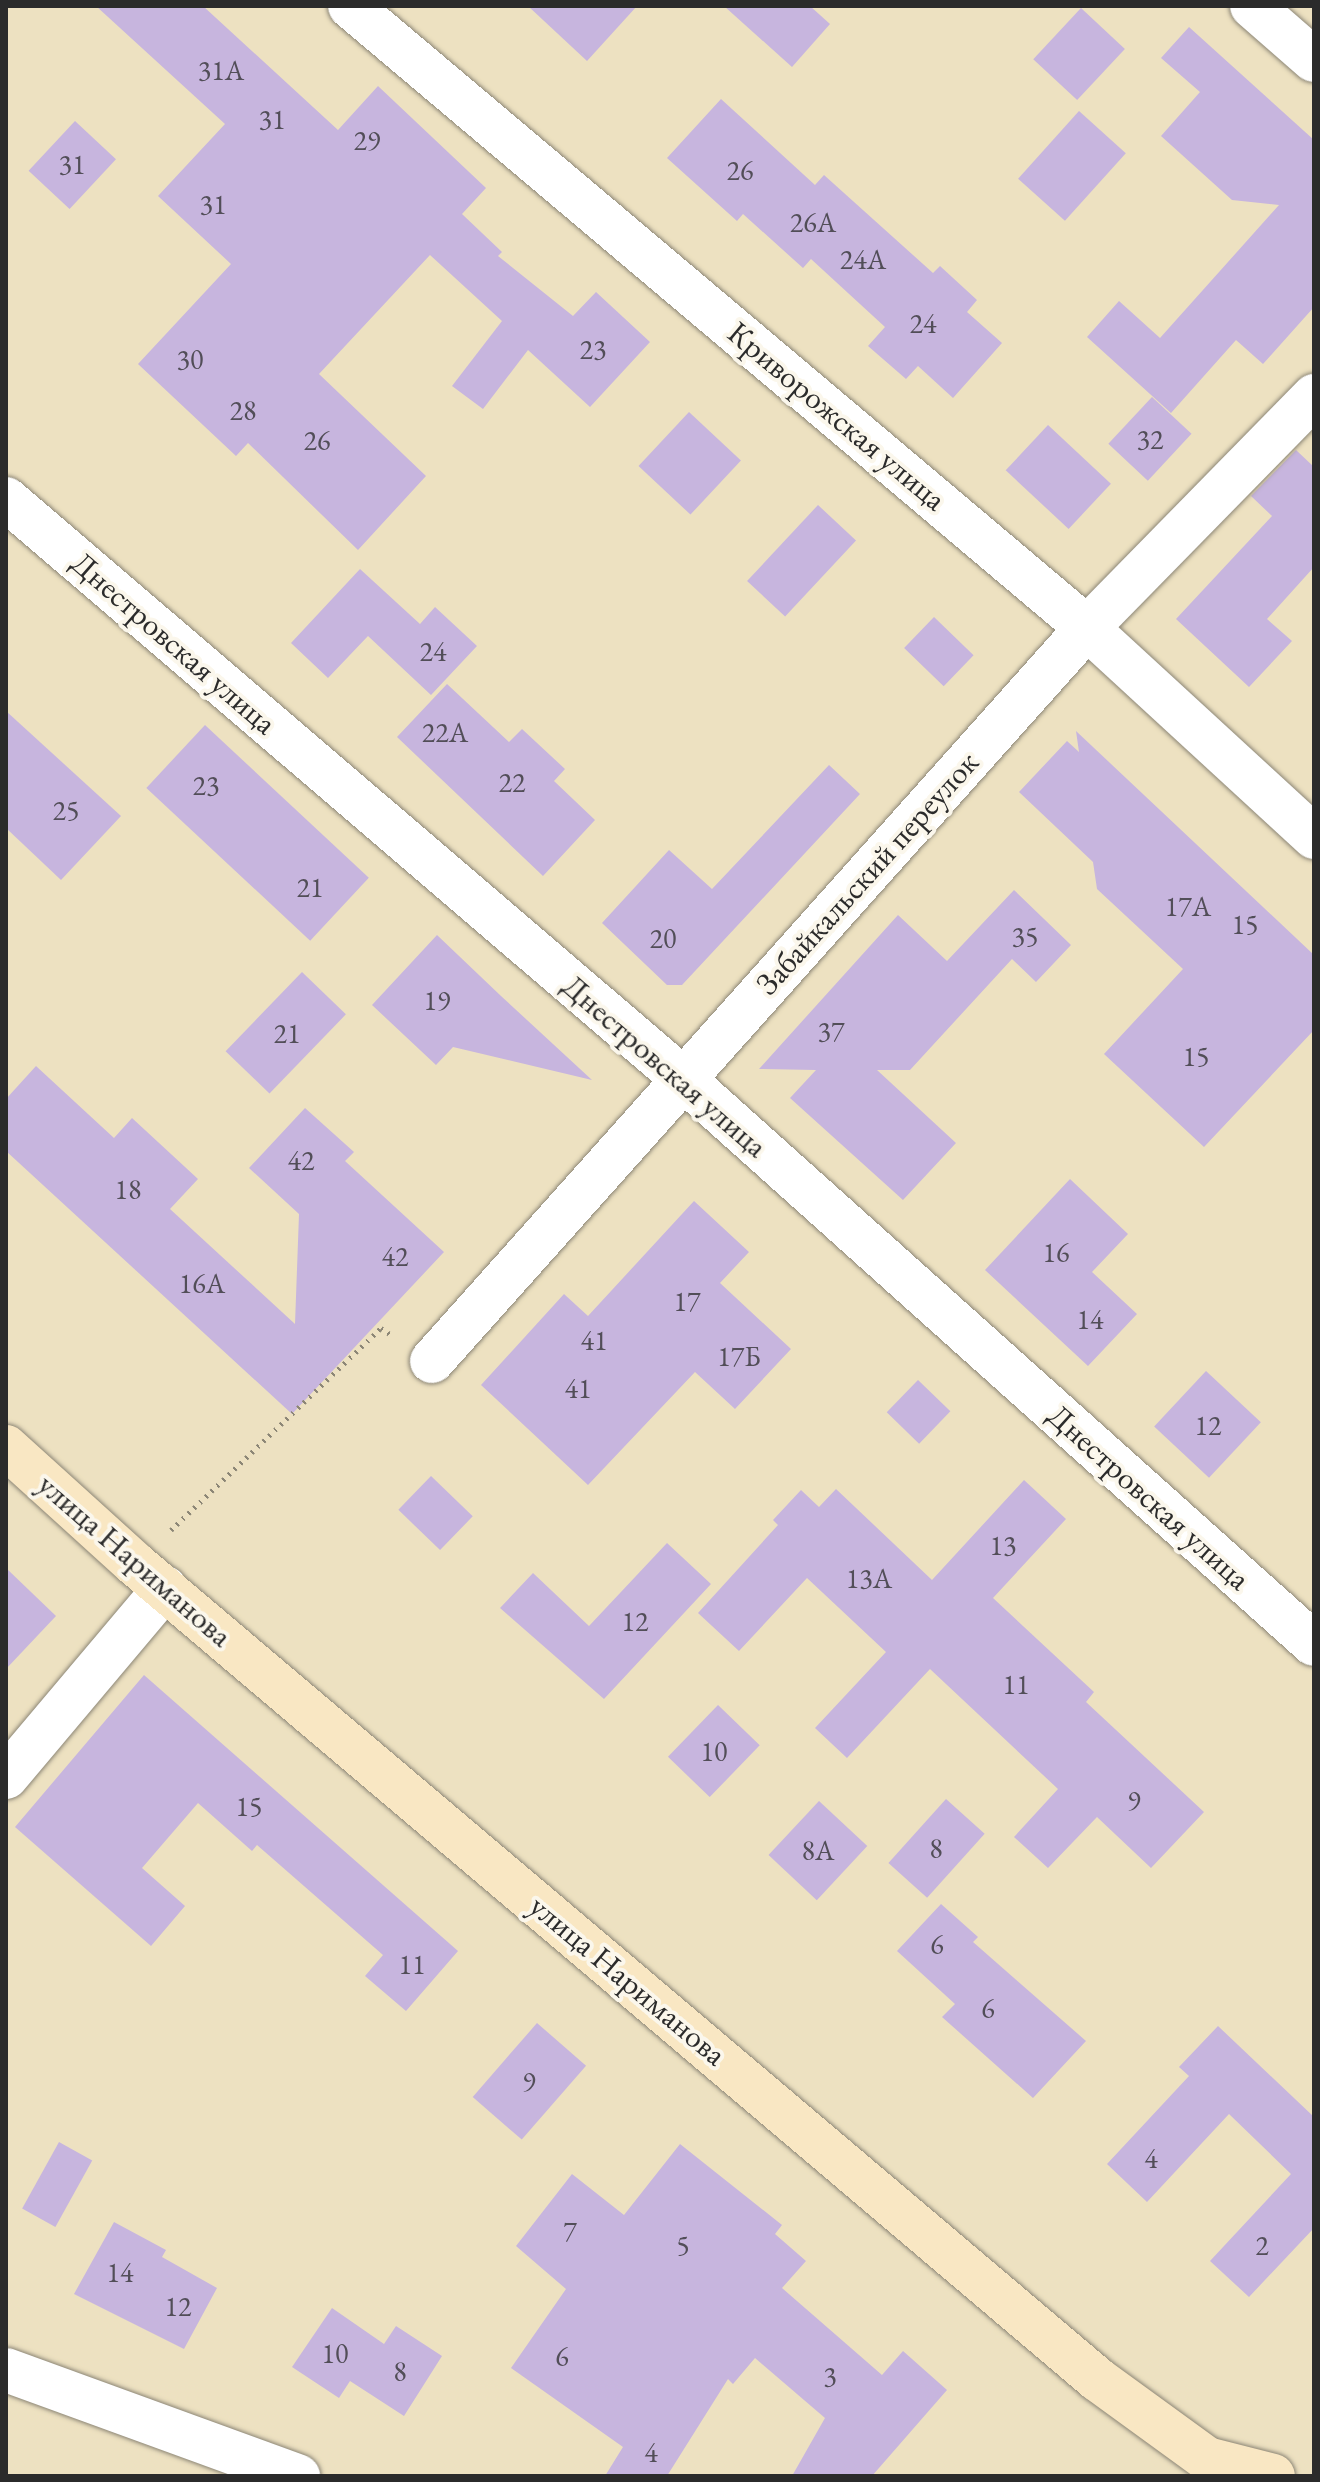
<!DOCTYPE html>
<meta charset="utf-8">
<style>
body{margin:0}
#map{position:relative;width:1320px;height:2482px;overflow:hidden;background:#ede1c1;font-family:"EB Garamond",serif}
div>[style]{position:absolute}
.building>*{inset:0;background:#c7b5de;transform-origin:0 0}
.path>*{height:5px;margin-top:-2.5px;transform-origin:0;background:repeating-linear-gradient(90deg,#8c8676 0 2px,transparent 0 8px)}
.roads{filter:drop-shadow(0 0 2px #8c8676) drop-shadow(0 0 2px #8c8676)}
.street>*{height:44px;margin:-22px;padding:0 22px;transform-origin:22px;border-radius:22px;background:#fff}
.secondary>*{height:44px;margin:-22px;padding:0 22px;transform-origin:22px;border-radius:22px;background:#f9e7c3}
span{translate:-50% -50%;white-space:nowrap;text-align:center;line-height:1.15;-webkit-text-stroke:8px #fbf7ec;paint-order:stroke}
.number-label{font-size:28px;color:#524e58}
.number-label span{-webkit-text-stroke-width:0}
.street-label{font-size:32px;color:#2b2b2b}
.frame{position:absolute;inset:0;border:8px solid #2b2b2b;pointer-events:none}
</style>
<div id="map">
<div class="building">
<div style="clip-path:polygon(96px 6px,203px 6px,338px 130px,378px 86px,486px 188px,462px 214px,502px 252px,498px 256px,573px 316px,596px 292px,650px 342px,590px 407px,528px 350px,483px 409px,452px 386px,502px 321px,430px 255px,319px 374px,426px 476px,358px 550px,248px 443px,236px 456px,138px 364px,231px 264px,158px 196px,225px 124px)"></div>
<div style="clip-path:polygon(528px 6px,637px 6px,587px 61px)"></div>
<div style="clip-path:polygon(724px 6px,810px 6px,830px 24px,792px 67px)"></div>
<div style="left:1081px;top:8px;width:60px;height:70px;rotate:43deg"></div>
<div style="clip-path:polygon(1189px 27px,1314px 140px,1314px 307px,1263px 364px,1236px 340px,1171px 413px,1087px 337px,1119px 301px,1160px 338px,1279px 205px,1232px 200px,1161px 136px,1200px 92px,1161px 58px)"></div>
<div style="clip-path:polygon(721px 99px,815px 185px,824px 175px,933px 273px,940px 266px,977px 300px,967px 312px,1002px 343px,953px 398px,918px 366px,906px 379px,868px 346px,885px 327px,811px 259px,803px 268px,743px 214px,737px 221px,667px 158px)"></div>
<div style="left:1079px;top:111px;width:63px;height:91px;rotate:42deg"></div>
<div style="left:75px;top:121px;width:56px;height:68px;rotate:43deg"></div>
<div style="left:1152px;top:397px;width:54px;height:64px;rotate:43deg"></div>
<div style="left:689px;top:412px;width:71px;height:74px;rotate:43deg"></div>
<div style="left:1048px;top:425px;width:86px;height:62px;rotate:43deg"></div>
<div style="clip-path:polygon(1296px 450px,1314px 467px,1314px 567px,1267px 619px,1292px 641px,1249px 687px,1176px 619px,1272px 516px,1251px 496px)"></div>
<div style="left:818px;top:505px;width:52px;height:104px;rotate:43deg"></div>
<div style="clip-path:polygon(360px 569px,420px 624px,435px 607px,477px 646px,431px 695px,368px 636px,328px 678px,291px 643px)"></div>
<div style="left:934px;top:617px;width:55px;height:43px;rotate:44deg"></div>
<div style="clip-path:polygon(447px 684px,509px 742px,522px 729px,565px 769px,554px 781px,595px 820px,543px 876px,397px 737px)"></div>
<div style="clip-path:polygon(6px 711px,121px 816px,61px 880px,6px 828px)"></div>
<div style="left:205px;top:725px;width:224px;height:86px;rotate:43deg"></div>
<div style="clip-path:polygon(1076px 731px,1314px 955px,1314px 1030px,1204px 1147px,1104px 1054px,1183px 969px,1097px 889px,1093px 862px,1019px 792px,1067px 741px,1079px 752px)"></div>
<div style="clip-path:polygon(829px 765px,860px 794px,682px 985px,667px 985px,602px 923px,669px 850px,712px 889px)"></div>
<div style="clip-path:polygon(1014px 890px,1071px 945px,1036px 982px,1012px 959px,910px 1070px,877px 1070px,956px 1143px,903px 1200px,790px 1098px,816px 1070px,759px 1069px,898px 915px,947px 961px)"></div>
<div style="clip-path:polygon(437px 935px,501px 996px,592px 1080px,453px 1047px,436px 1065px,372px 1005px)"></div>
<div style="left:302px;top:972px;width:61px;height:110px;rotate:44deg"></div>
<div style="clip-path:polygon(36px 1066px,114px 1138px,132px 1118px,198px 1179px,170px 1209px,295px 1324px,299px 1214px,249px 1168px,305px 1108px,354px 1152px,345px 1161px,444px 1252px,292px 1414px,6px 1151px,6px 1099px)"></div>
<div style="clip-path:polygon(1070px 1179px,1128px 1234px,1092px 1272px,1137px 1314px,1088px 1366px,985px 1270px)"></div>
<div style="clip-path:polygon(694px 1201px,749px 1252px,720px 1283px,791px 1349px,735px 1409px,695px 1372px,588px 1485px,481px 1385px,564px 1294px,588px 1316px)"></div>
<div style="left:1206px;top:1371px;width:75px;height:76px;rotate:43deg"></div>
<div style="left:918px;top:1380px;width:45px;height:45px;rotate:44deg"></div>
<div style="left:431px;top:1476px;width:58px;height:47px;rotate:44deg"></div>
<div style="clip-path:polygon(1024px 1480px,1066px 1519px,993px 1598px,1094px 1692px,1086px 1702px,1204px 1812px,1151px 1868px,1097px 1817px,1048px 1868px,1014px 1837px,1058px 1789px,930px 1669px,847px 1758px,815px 1728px,886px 1652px,807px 1578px,739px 1651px,698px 1613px,778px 1525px,773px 1520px,801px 1490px,819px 1507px,836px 1489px,932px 1580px)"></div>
<div style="clip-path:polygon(667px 1543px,711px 1584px,604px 1699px,500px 1608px,533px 1573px,589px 1626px)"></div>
<div style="clip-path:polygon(6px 1568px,56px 1616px,6px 1669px)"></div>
<div style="clip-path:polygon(144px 1675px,458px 1951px,406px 2011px,365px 1976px,383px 1955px,257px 1845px,252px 1851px,198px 1803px,142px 1868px,185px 1906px,151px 1946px,15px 1827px)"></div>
<div style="left:718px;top:1705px;width:58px;height:72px;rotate:44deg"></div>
<div style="left:946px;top:1799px;width:52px;height:86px;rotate:42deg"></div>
<div style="left:819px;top:1801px;width:66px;height:74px;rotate:43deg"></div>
<div style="clip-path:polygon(941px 1904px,978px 1937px,973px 1942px,1086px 2041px,1033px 2098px,942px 2017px,955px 2004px,897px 1951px)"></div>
<div style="left:537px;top:2023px;width:65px;height:98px;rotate:41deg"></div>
<div style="clip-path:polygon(1218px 2026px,1314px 2117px,1314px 2228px,1249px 2297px,1210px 2261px,1291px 2174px,1229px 2114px,1147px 2202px,1107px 2164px,1189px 2076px,1179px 2067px)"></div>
<div style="left:59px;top:2142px;width:38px;height:76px;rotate:29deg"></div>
<div style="clip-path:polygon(680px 2144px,782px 2225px,775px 2234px,806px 2261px,782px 2288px,882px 2375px,903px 2351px,947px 2390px,872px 2476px,792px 2476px,825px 2418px,755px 2358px,733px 2384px,728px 2379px,667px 2476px,605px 2476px,623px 2447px,511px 2368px,566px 2289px,516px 2246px,572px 2174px,624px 2215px)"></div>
<div style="clip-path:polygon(114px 2222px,166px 2250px,162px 2257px,217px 2288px,184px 2349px,74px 2294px)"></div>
<div style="clip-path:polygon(332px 2308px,384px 2344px,396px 2326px,442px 2356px,404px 2416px,350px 2381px,339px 2398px,292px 2367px)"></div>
</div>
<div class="path">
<div style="left:171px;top:1530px;width:291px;rotate:-43.9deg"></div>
<div style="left:381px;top:1328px;width:14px;rotate:34deg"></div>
</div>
<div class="roads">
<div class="street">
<div style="left:350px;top:6px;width:964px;rotate:40.16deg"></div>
<div style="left:1087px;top:628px;width:309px;rotate:42.6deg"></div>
<div style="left:1252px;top:6px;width:82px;rotate:41.1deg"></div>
<div style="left:6px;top:499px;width:890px;rotate:40.58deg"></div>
<div style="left:682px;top:1078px;width:848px;rotate:41.85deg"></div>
<div style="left:432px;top:1361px;width:983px;rotate:-48.22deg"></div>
<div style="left:1087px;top:628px;width:325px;rotate:-45.6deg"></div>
<div style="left:6px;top:1777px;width:247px;rotate:-49.9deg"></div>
<div style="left:6px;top:2370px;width:311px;rotate:20deg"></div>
</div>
<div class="secondary">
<div style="left:6px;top:1447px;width:174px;rotate:42.2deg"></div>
<div style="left:135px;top:1564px;width:1261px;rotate:40.27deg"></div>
<div style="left:1097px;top:2379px;width:136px;rotate:36deg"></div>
<div style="left:1207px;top:2459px;width:68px;rotate:14.4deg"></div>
</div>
</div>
<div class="number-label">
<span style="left:221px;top:70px">31А</span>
<span style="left:272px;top:119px">31</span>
<span style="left:367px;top:140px">29</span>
<span style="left:72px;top:164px">31</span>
<span style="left:740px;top:170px">26</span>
<span style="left:213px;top:204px">31</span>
<span style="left:813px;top:222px">26А</span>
<span style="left:863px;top:259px">24А</span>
<span style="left:923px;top:323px">24</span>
<span style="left:593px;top:349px">23</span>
<span style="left:190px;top:359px">30</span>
<span style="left:243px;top:410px">28</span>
<span style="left:1150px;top:439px">32</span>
<span style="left:317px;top:440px">26</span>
<span style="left:433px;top:651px">24</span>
<span style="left:445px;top:732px">22А</span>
<span style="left:512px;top:782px">22</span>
<span style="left:206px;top:785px">23</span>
<span style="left:66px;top:810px">25</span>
<span style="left:310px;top:887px">21</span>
<span style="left:1188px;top:906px">17А</span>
<span style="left:1245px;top:924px">15</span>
<span style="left:1025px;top:936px">35</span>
<span style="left:663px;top:938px">20</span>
<span style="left:437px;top:1000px">19</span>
<span style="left:831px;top:1031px">37</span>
<span style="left:287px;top:1033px">21</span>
<span style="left:1196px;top:1056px">15</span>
<span style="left:301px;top:1160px">42</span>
<span style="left:128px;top:1189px">18</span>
<span style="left:1056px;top:1252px">16</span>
<span style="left:395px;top:1256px">42</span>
<span style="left:202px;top:1283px">16А</span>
<span style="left:687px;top:1301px">17</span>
<span style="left:1090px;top:1319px">14</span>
<span style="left:594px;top:1340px">41</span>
<span style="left:739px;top:1356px">17Б</span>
<span style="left:578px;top:1388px">41</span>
<span style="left:1208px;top:1425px">12</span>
<span style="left:1003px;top:1545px">13</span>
<span style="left:869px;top:1578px">13А</span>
<span style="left:635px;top:1621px">12</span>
<span style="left:1016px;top:1684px">11</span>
<span style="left:714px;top:1751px">10</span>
<span style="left:1134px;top:1800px">9</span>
<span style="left:249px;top:1806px">15</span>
<span style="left:936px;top:1848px">8</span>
<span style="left:818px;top:1850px">8А</span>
<span style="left:937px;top:1944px">6</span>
<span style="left:412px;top:1964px">11</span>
<span style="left:988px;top:2008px">6</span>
<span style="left:529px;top:2081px">9</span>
<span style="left:1151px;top:2158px">4</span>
<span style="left:570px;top:2231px">7</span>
<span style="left:683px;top:2245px">5</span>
<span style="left:1262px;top:2245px">2</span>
<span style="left:120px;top:2272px">14</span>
<span style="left:178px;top:2306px">12</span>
<span style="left:335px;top:2353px">10</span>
<span style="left:562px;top:2356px">6</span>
<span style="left:400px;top:2371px">8</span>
<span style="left:830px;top:2376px">3</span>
<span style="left:651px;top:2452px">4</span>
</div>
<div class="street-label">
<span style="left:837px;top:416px;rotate:40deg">Криворожская улица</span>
<span style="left:174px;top:643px;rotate:41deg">Днестровская улица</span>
<span style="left:867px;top:873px;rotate:-48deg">Забайкальский переулок</span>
<span style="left:665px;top:1066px;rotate:41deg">Днестровская улица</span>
<span style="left:1149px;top:1497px;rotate:42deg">Днестровская улица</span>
<span style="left:135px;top:1560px;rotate:41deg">улица Нариманова</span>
<span style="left:628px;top:1980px;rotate:40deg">улица Нариманова</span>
</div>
<div class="frame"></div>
</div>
